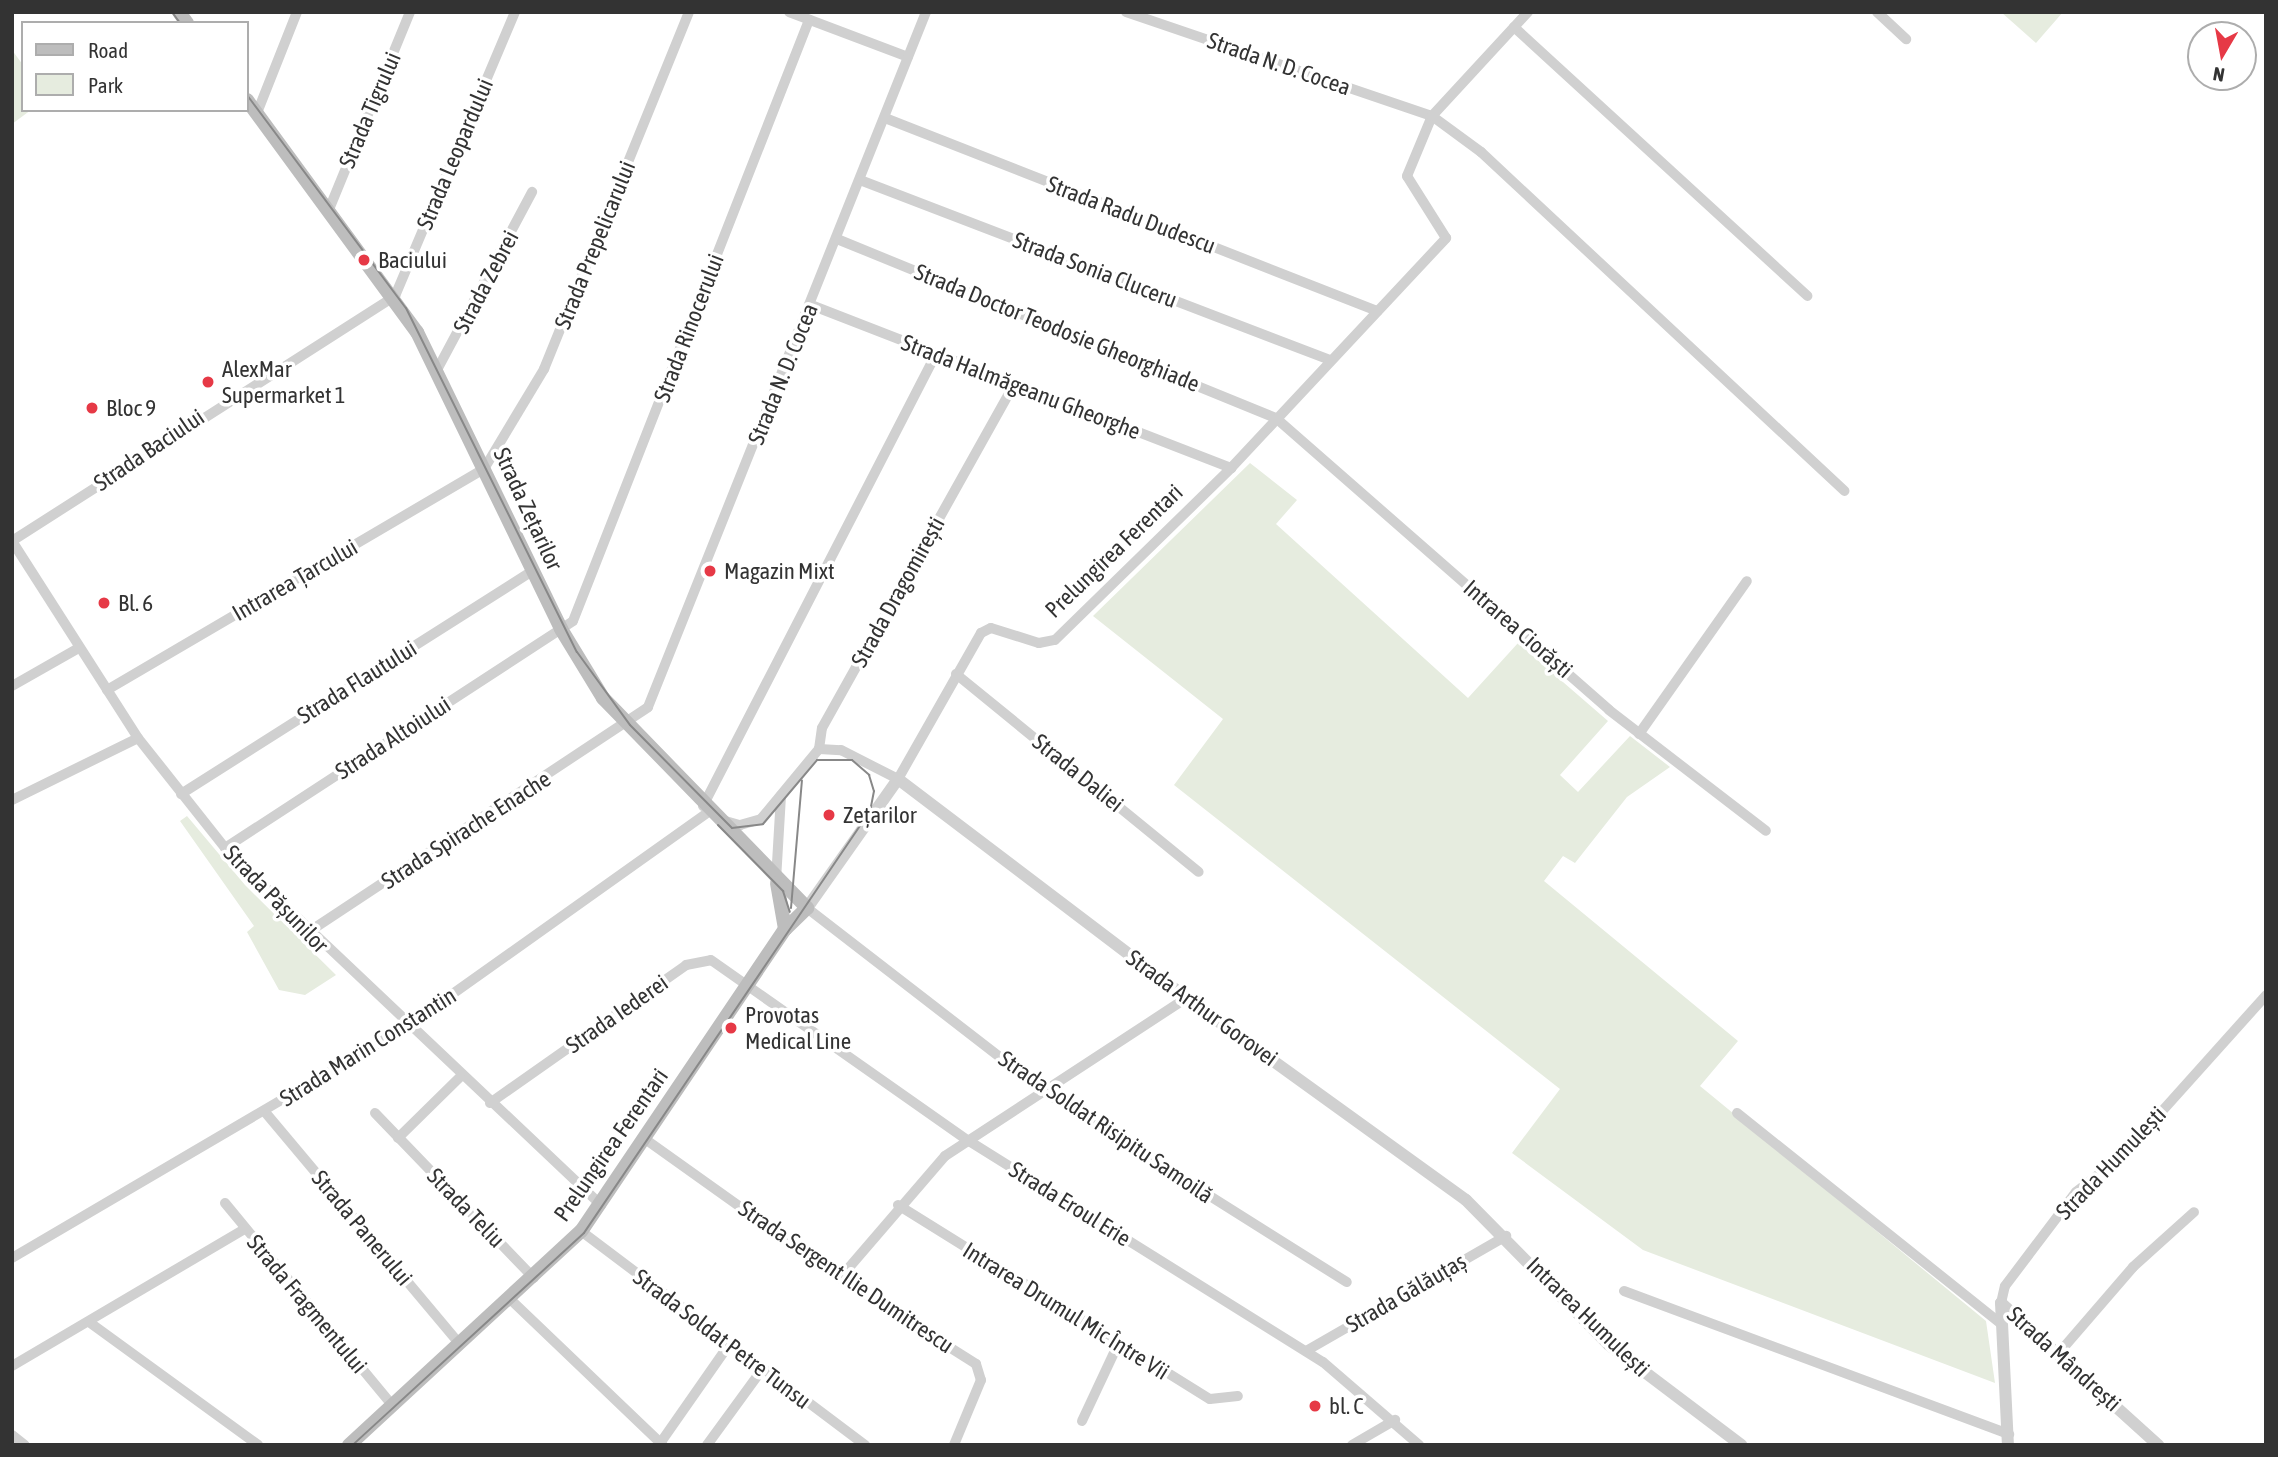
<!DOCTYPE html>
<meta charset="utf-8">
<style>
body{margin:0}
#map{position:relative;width:2278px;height:1457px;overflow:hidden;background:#fff;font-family:"Asap Condensed",sans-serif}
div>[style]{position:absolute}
.green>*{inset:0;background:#e6ecdf}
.minor>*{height:10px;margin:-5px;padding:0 5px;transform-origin:5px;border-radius:5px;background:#d0d0d0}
.tertiary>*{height:12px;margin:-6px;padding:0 6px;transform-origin:6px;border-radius:6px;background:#d0d0d0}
.secondary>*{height:14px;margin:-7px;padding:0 7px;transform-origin:7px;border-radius:7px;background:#bdbdbd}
.tram>*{height:2px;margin:-1px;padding:0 1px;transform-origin:1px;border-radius:1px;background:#888}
.dots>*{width:19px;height:19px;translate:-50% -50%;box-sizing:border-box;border:4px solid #fff;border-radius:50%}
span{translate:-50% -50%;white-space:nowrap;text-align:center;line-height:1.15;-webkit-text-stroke:7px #fff;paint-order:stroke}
.street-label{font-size:23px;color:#333}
.poi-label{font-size:23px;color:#333}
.left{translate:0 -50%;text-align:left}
.frame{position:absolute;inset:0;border:14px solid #333;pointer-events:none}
.legend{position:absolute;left:21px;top:21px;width:228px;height:91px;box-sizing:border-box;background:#fff;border:2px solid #adadad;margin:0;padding:9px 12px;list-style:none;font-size:21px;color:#333}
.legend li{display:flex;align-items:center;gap:14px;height:35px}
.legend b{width:35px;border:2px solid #adadad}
.north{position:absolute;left:2187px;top:21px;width:70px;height:70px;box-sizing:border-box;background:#fff;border:2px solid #adadad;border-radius:50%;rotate:190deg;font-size:19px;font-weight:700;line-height:28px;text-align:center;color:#333}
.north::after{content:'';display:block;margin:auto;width:24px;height:32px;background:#e63946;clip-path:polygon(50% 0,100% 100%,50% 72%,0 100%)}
</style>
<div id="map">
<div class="green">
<div style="clip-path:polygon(2001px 12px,2063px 12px,2036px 43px)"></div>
<div style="clip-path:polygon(12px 50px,23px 65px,23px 110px,31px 110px,12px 124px)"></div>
<div style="clip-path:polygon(1250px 463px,1297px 500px,1276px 524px,1468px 698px,1518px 643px,1608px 721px,1560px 775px,1578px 792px,1630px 736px,1670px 767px,1627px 797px,1575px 863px,1563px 856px,1544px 881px,1738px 1041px,1700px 1086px,1986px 1321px,1995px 1383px,1643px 1250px,1512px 1153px,1560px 1089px,1174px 785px,1223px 719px,1093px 616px)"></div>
<div style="clip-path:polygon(187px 816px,245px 885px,336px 975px,305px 995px,279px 990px,247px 932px,254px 926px,180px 821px)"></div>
</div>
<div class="minor">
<div style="left:789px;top:12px;width:127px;rotate:20.7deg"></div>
<div style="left:1126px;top:12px;width:323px;rotate:18.8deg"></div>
<div style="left:1432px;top:116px;width:61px;rotate:36.3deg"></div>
<div style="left:1481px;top:152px;width:497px;rotate:43deg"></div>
<div style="left:1877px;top:12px;width:40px;rotate:43deg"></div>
<div style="left:1514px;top:27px;width:398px;rotate:42.5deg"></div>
<div style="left:257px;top:113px;width:109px;rotate:-68.4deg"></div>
<div style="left:885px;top:118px;width:529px;rotate:21.42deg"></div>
<div style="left:860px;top:180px;width:503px;rotate:20.96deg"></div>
<div style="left:330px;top:207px;width:211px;rotate:-67.7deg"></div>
<div style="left:837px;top:239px;width:475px;rotate:22.2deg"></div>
<div style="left:1277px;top:419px;width:441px;rotate:41.2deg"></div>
<div style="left:1609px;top:710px;width:198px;rotate:37.6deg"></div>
<div style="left:811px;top:305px;width:451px;rotate:21.2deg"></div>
<div style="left:437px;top:370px;width:202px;rotate:-61.9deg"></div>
<div style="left:12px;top:541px;width:234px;rotate:57.4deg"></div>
<div style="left:138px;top:738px;width:148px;rotate:51.6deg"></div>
<div style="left:230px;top:854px;width:511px;rotate:43.41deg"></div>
<div style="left:12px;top:541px;width:455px;rotate:-32.6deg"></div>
<div style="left:395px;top:296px;width:308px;rotate:-67.1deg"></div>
<div style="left:956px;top:674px;width:313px;rotate:39.2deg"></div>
<div style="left:12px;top:686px;width:77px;rotate:-29.6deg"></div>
<div style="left:107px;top:690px;width:437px;rotate:-30.4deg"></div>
<div style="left:484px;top:469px;width:117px;rotate:-59deg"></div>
<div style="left:544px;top:369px;width:385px;rotate:-67.9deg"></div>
<div style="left:1639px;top:734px;width:187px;rotate:-54.8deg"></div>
<div style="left:819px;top:749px;width:21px;rotate:-82deg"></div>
<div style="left:822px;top:728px;width:394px;rotate:-60.8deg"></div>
<div style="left:181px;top:794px;width:416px;rotate:-32.4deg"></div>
<div style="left:12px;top:800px;width:140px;rotate:-26.2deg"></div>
<div style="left:703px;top:806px;width:509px;rotate:-62.73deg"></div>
<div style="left:722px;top:820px;width:19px;rotate:16deg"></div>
<div style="left:740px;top:825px;width:22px;rotate:-16deg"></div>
<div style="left:761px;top:819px;width:91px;rotate:-50.4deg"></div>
<div style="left:819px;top:749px;width:22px;rotate:3deg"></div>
<div style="left:841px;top:750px;width:64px;rotate:27deg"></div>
<div style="left:898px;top:779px;width:168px;rotate:-60.4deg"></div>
<div style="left:981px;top:633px;width:11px;rotate:-27deg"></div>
<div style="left:991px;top:628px;width:50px;rotate:17.4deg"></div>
<div style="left:1039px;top:643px;width:16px;rotate:-11deg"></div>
<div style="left:1055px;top:640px;width:246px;rotate:-44.3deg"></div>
<div style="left:1231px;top:468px;width:315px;rotate:-46.9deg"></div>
<div style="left:1446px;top:238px;width:73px;rotate:-122.2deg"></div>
<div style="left:1407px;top:176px;width:65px;rotate:-67.4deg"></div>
<div style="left:1432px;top:116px;width:142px;rotate:-47.3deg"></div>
<div style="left:225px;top:848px;width:415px;rotate:-33.1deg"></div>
<div style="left:573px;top:621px;width:646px;rotate:-68.56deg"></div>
<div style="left:776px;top:880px;width:85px;rotate:-86.6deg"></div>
<div style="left:807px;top:908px;width:304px;rotate:37.7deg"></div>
<div style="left:1048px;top:1094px;width:353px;rotate:32.2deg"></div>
<div style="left:307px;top:933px;width:409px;rotate:-33.5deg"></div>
<div style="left:648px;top:707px;width:749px;rotate:-68.2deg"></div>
<div style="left:490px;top:1103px;width:240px;rotate:-35.1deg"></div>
<div style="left:686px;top:965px;width:25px;rotate:-11deg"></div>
<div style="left:711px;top:960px;width:315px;rotate:35.1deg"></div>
<div style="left:969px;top:1141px;width:417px;rotate:32deg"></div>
<div style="left:1323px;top:1362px;width:127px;rotate:40.8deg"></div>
<div style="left:265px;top:1112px;width:302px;rotate:50deg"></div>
<div style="left:375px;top:1113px;width:229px;rotate:46.1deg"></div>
<div style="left:1737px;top:1113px;width:338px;rotate:38.6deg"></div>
<div style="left:398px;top:1138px;width:87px;rotate:-44.5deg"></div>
<div style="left:645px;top:1139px;width:239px;rotate:35.5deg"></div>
<div style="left:840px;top:1278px;width:161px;rotate:32.3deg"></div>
<div style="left:976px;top:1364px;width:17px;rotate:73deg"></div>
<div style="left:981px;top:1380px;width:70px;rotate:112.6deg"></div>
<div style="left:225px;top:1203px;width:261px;rotate:50.4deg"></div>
<div style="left:898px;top:1205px;width:367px;rotate:31.9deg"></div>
<div style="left:1210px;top:1399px;width:28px;rotate:-6deg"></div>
<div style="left:581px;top:1231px;width:356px;rotate:37deg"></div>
<div style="left:12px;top:1258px;width:457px;rotate:-30.4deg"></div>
<div style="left:406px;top:1027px;width:372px;rotate:-35.4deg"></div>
<div style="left:840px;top:1278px;width:161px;rotate:-49.3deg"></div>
<div style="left:945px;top:1156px;width:288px;rotate:-33.2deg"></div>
<div style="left:1624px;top:1291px;width:411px;rotate:20.4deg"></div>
<div style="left:510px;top:1299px;width:211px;rotate:43.7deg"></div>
<div style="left:2001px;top:1303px;width:17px;rotate:-77deg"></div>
<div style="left:2005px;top:1286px;width:118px;rotate:-52.9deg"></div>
<div style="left:2076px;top:1192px;width:56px;rotate:-37.7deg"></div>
<div style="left:2120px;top:1158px;width:219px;rotate:-48.1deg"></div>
<div style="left:89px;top:1322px;width:209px;rotate:36deg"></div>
<div style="left:1306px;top:1351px;width:231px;rotate:-29.9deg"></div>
<div style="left:2058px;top:1354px;width:115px;rotate:-49.2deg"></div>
<div style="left:2133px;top:1267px;width:82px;rotate:-42deg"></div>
<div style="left:12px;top:1366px;width:270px;rotate:-30.5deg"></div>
<div style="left:1082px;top:1421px;width:85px;rotate:-64.9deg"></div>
<div style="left:12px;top:1435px;width:16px;rotate:38deg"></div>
<div style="left:661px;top:1442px;width:117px;rotate:-55.1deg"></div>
<div style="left:707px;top:1445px;width:92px;rotate:-53.9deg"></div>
<div style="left:1352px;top:1445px;width:50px;rotate:-30.2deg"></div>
</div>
<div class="tertiary">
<div style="left:807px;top:908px;width:158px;rotate:-54.8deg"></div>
<div style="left:898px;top:779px;width:362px;rotate:37.2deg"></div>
<div style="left:1186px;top:998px;width:345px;rotate:35.8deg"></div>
<div style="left:1466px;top:1200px;width:204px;rotate:45.4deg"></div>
<div style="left:1609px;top:1345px;width:166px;rotate:37.1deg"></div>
<div style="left:2001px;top:1303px;width:212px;rotate:42.1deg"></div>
<div style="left:2001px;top:1303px;width:142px;rotate:87.2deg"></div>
</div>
<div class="secondary">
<div style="left:179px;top:12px;width:14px;rotate:54deg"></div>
<div style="left:247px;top:100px;width:288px;rotate:53.8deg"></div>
<div style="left:417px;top:332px;width:330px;rotate:64.1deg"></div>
<div style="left:561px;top:629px;width:81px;rotate:58.7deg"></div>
<div style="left:603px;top:698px;width:293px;rotate:45.8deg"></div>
<div style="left:807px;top:908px;width:30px;rotate:136deg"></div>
<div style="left:785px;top:929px;width:364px;rotate:124deg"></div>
<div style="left:581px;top:1231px;width:316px;rotate:137.3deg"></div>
<div style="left:777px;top:883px;width:47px;rotate:80.1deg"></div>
</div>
<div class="tram">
<div style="left:172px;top:12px;width:14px;rotate:54deg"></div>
<div style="left:247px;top:95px;width:266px;rotate:53.3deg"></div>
<div style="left:406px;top:308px;width:384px;rotate:63.6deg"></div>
<div style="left:577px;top:652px;width:90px;rotate:54deg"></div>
<div style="left:630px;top:725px;width:145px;rotate:45.3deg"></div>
<div style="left:732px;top:828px;width:31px;rotate:-7deg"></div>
<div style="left:763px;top:824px;width:84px;rotate:-49.8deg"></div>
<div style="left:817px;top:760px;width:35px"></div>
<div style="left:852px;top:760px;width:23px;rotate:41deg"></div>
<div style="left:869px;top:775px;width:17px;rotate:73deg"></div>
<div style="left:874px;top:791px;width:20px;rotate:101deg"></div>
<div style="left:870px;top:811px;width:510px;rotate:124.13deg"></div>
<div style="left:584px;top:1233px;width:314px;rotate:137.5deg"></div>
<div style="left:718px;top:825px;width:93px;rotate:45.4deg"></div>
<div style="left:783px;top:891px;width:22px;rotate:72deg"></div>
<div style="left:791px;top:908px;width:128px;rotate:-85.1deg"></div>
</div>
<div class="dots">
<div style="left:364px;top:260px;background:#e63946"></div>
<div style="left:208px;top:382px;background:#e63946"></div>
<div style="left:92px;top:408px;background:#e63946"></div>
<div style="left:710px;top:571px;background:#e63946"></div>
<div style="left:104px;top:603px;background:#e63946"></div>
<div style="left:829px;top:815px;background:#e63946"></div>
<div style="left:731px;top:1028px;background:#e63946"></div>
<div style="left:1315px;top:1406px;background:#e63946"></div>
</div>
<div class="street-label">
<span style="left:1279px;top:64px;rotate:19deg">Strada N. D. Cocea</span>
<span style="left:370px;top:110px;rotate:-67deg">Strada Tigrului</span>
<span style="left:455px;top:154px;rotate:-67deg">Strada Leopardului</span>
<span style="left:1131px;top:215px;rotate:21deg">Strada Radu Dudescu</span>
<span style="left:595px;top:245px;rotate:-68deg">Strada Prepelicarului</span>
<span style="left:1095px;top:270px;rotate:21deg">Strada Sonia Cluceru</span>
<span style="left:486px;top:282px;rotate:-62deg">Strada Zebrei</span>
<span style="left:689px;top:328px;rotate:-69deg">Strada Rinocerului</span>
<span style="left:1057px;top:328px;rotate:22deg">Strada Doctor Teodosie Gheorghiade</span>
<span style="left:783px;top:374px;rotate:-68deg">Strada N. D. Cocea</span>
<span style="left:1021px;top:387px;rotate:21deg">Strada Halmăgeanu Gheorghe</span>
<span style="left:149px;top:450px;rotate:-34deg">Strada Baciului</span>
<span style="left:528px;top:509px;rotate:65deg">Strada Zețarilor</span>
<span style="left:1114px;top:551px;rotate:-44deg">Prelungirea Ferentari</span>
<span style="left:295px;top:580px;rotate:-30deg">Intrarea Țarcului</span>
<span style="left:898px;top:592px;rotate:-61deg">Strada Dragomirești</span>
<span style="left:1518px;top:629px;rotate:41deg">Intrarea Ciorăști</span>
<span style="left:357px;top:682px;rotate:-32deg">Strada Flautului</span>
<span style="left:393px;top:738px;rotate:-33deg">Strada Altoiului</span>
<span style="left:1078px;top:773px;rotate:39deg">Strada Daliei</span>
<span style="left:466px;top:830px;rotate:-33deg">Strada Spirache Enache</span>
<span style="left:276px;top:899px;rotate:46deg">Strada Pășunilor</span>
<span style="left:1202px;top:1008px;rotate:36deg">Strada Arthur Gorovei</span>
<span style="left:617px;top:1014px;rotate:-35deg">Strada Iederei</span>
<span style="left:368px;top:1047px;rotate:-32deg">Strada Marin Constantin</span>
<span style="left:1106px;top:1127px;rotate:34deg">Strada Soldat Risipitu Samoilă</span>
<span style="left:611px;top:1145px;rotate:-55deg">Prelungirea Ferentari</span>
<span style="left:2111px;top:1163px;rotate:-46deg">Strada Humulești</span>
<span style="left:1070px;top:1204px;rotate:32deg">Strada Eroul Erie</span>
<span style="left:466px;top:1208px;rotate:46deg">Strada Teliu</span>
<span style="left:362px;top:1228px;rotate:50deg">Strada Panerului</span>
<span style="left:846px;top:1277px;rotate:34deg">Strada Sergent Ilie Dumitrescu</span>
<span style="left:1406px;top:1293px;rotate:-30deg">Strada Gălăuțaș</span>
<span style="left:307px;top:1304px;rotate:50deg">Strada Fragmentului</span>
<span style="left:1066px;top:1311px;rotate:32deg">Intrarea Drumul Mic Între Vii</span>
<span style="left:1588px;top:1317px;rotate:44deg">Intrarea Humulești</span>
<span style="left:722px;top:1339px;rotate:37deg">Strada Soldat Petre Tunsu</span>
<span style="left:2064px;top:1359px;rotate:42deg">Strada Mândrești</span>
</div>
<div class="poi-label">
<span class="left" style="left:378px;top:260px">Baciului</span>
<span class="left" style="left:222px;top:382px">AlexMar<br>Supermarket 1</span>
<span class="left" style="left:106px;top:408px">Bloc 9</span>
<span class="left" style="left:724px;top:571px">Magazin Mixt</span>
<span class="left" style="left:118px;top:603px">Bl. 6</span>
<span class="left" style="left:843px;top:815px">Zețarilor</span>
<span class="left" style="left:745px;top:1028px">Provotas<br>Medical Line</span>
<span class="left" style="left:1329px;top:1406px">bl. C</span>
</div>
<div class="frame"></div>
<ul class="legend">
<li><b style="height:9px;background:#bdbdbd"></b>Road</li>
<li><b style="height:19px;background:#e6ecdf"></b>Park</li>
</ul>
<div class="north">N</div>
</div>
